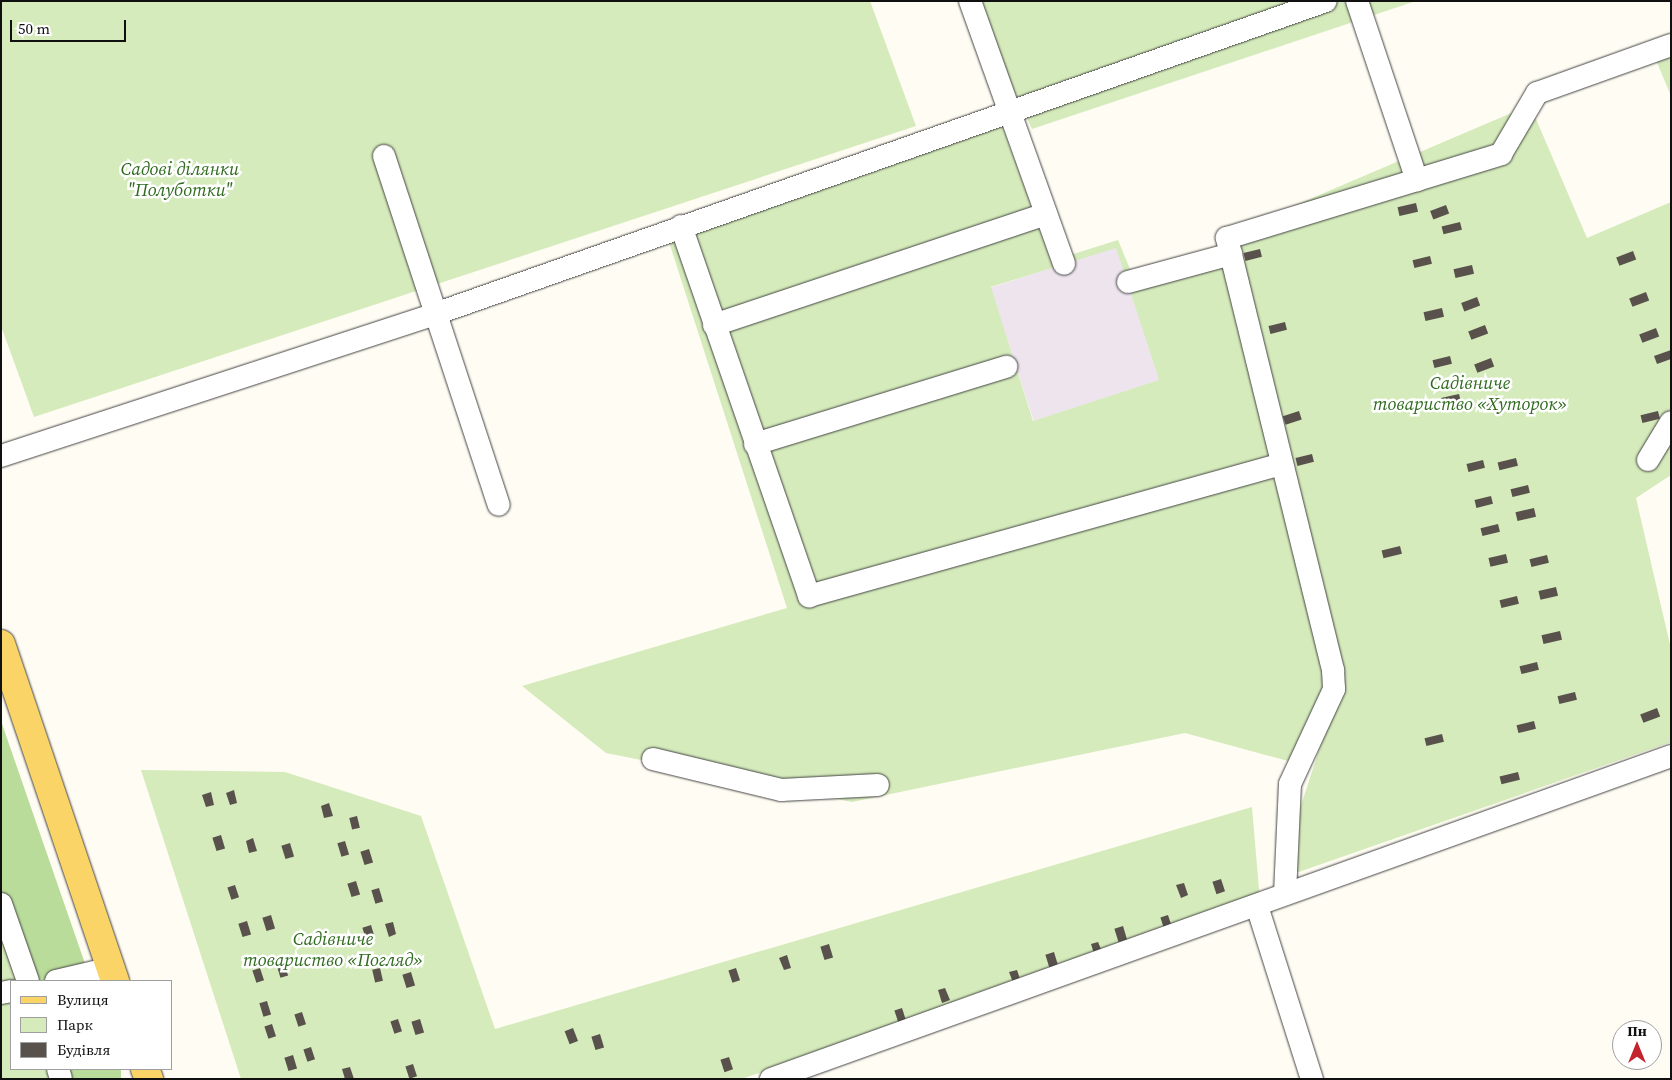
<!DOCTYPE html>
<meta charset="utf-8">
<style>
body{margin:0}
#map{position:relative;width:1672px;height:1080px;overflow:hidden;background:#fffcf3;font-family:"Source Serif 4",serif}
div>[style]{position:absolute}
.industrial>*{inset:0;background:#ede4ee;transform-origin:0 0}
.green>*{inset:0;background:#d5ebbb}
.forest>*{inset:0;background:#b9dc9a;transform-origin:0 0}
.building>*{inset:0;background:#59514c;transform-origin:0 0}
.roads{filter:drop-shadow(0 0 1px #434343) drop-shadow(0 0 1px #434343)}
.minor>*{height:22px;margin:-11px;padding:0 11px;transform-origin:11px;border-radius:11px;background:#fff}
.major>*{height:28px;margin:-14px;padding:0 14px;transform-origin:14px;border-radius:14px;background:#fad467}
span{translate:-50% -50%;white-space:nowrap;text-align:center;line-height:1.15;-webkit-text-stroke:5px #fff;paint-order:stroke}
.park-label{font-size:18px;color:#2f6a1e;font-style:italic}
.frame{position:absolute;inset:0;border:2px solid #101010;pointer-events:none}
.legend{position:absolute;left:10px;top:980px;width:162px;height:90px;box-sizing:border-box;background:#fff;border:1px solid #9f9f9f;margin:0;padding:6px 9px;list-style:none;font-size:15px;color:#101010}
.legend li{display:flex;align-items:center;gap:10px;height:25px}
.legend b{width:25px;border:1px solid #9f9f9f}
.north{position:absolute;left:1612px;top:1020px;width:50px;height:50px;box-sizing:border-box;background:#fff;border:1px solid #9f9f9f;border-radius:50%;rotate:0deg;font-size:14px;font-weight:700;line-height:20px;text-align:center;color:#101010}
.north::after{content:'';display:block;margin:auto;width:18px;height:22px;background:#c4242e;clip-path:polygon(50% 0,100% 100%,50% 72%,0 100%)}
.scale{position:absolute;left:10px;top:20px;width:116px;height:22px;box-sizing:border-box;border:2px solid #101010;border-top:0;padding-left:6px;font-size:15px;line-height:18px;white-space:nowrap;color:#101010;-webkit-text-stroke:4px #fff;paint-order:stroke}
</style>
<div id="map">
<div class="industrial">
<div style="left:1116px;top:247px;width:140px;height:132px;rotate:72deg"></div>
</div>
<div class="green">
<div style="clip-path:polygon(1px 1px,870px 1px,916px 126px,34px 417px,1px 326px)"></div>
<div style="clip-path:polygon(982px 1px,1416px 1px,1032px 129px,1010px 82px)"></div>
<div style="clip-path:polygon(1671px 46px,1671px 96px,1653px 53px)"></div>
<div style="clip-path:polygon(1530px 105px,1587px 238px,1671px 202px,1671px 475px,1636px 498px,1671px 649px,1671px 742px,1293px 874px,1292px 833px,1339px 689px,1228px 234px)"></div>
<div style="clip-path:polygon(evenodd,1001px 122px,1051px 261px,1118px 240px,1132px 274px,1225px 256px,1326px 686px,1288px 761px,1185px 733px,852px 802px,606px 753px,522px 686px,787px 608px,668px 239px,1001px 122px,1116px 248px,1159px 380px,1033px 421px,991px 287px,1116px 248px)"></div>
<div style="clip-path:polygon(141px 770px,285px 772px,421px 816px,495px 1029px,1252px 807px,1260px 901px,1042px 981px,741px 1079px,241px 1079px)"></div>
<div style="clip-path:polygon(1px 911px,23px 981px,11px 981px,11px 1069px,50px 1069px,53px 1079px,1px 1079px)"></div>
</div>
<div class="forest">
<div style="clip-path:polygon(1px 721px,91px 981px,23px 981px,1px 911px)"></div>
<div style="left:50px;top:1069px;width:71px;height:10px"></div>
</div>
<div class="building">
<div style="left:1416px;top:203px;width:9px;height:19px;rotate:77deg"></div>
<div style="left:1446px;top:205px;width:9px;height:17px;rotate:69deg"></div>
<div style="left:1460px;top:222px;width:8px;height:19px;rotate:76deg"></div>
<div style="left:1260px;top:249px;width:8px;height:17px;rotate:76deg"></div>
<div style="left:1633px;top:251px;width:9px;height:18px;rotate:69deg"></div>
<div style="left:1430px;top:256px;width:8px;height:18px;rotate:76deg"></div>
<div style="left:1472px;top:265px;width:9px;height:19px;rotate:77deg"></div>
<div style="left:1646px;top:292px;width:9px;height:18px;rotate:69deg"></div>
<div style="left:1477px;top:297px;width:9px;height:17px;rotate:69deg"></div>
<div style="left:1442px;top:308px;width:9px;height:19px;rotate:77deg"></div>
<div style="left:1285px;top:322px;width:8px;height:17px;rotate:76deg"></div>
<div style="left:1485px;top:325px;width:9px;height:18px;rotate:69deg"></div>
<div style="left:1656px;top:328px;width:9px;height:18px;rotate:69deg"></div>
<div style="clip-path:polygon(1671px 350px,1671px 359px,1657px 364px,1654px 356px)"></div>
<div style="left:1450px;top:356px;width:8px;height:18px;rotate:76deg"></div>
<div style="left:1491px;top:358px;width:9px;height:18px;rotate:69deg"></div>
<div style="clip-path:polygon(1459px 394px,1461px 402px,1444px 407px,1441px 398px)"></div>
<div style="left:1497px;top:395px;width:9px;height:17px;rotate:69deg"></div>
<div style="left:1299px;top:411px;width:9px;height:17px;rotate:72deg"></div>
<div style="left:1658px;top:411px;width:8px;height:18px;rotate:76deg"></div>
<div style="left:1312px;top:454px;width:8px;height:17px;rotate:76deg"></div>
<div style="left:1516px;top:458px;width:8px;height:19px;rotate:76deg"></div>
<div style="left:1483px;top:460px;width:8px;height:17px;rotate:76deg"></div>
<div style="left:1528px;top:485px;width:8px;height:18px;rotate:76deg"></div>
<div style="left:1491px;top:496px;width:8px;height:17px;rotate:76deg"></div>
<div style="left:1534px;top:508px;width:9px;height:19px;rotate:77deg"></div>
<div style="left:1498px;top:524px;width:8px;height:18px;rotate:76deg"></div>
<div style="left:1400px;top:546px;width:8px;height:19px;rotate:76deg"></div>
<div style="left:1506px;top:554px;width:9px;height:18px;rotate:77deg"></div>
<div style="left:1547px;top:555px;width:8px;height:18px;rotate:76deg"></div>
<div style="left:1556px;top:587px;width:9px;height:18px;rotate:77deg"></div>
<div style="left:1517px;top:596px;width:8px;height:18px;rotate:76deg"></div>
<div style="left:1560px;top:631px;width:9px;height:19px;rotate:77deg"></div>
<div style="left:1537px;top:662px;width:8px;height:18px;rotate:76deg"></div>
<div style="left:1575px;top:692px;width:8px;height:18px;rotate:76deg"></div>
<div style="left:1657px;top:708px;width:9px;height:18px;rotate:69deg"></div>
<div style="left:1534px;top:721px;width:8px;height:18px;rotate:76deg"></div>
<div style="left:1442px;top:734px;width:8px;height:18px;rotate:76deg"></div>
<div style="left:1518px;top:772px;width:8px;height:19px;rotate:76deg"></div>
<div style="clip-path:polygon(234px 790px,237px 803px,230px 805px,226px 793px)"></div>
<div style="clip-path:polygon(211px 792px,214px 805px,206px 807px,202px 795px)"></div>
<div style="clip-path:polygon(329px 803px,333px 816px,324px 818px,321px 806px)"></div>
<div style="left:357px;top:816px;width:12px;height:8px;rotate:76deg"></div>
<div style="left:221px;top:835px;width:14px;height:9px;rotate:73deg"></div>
<div style="clip-path:polygon(253px 838px,257px 851px,249px 853px,246px 841px)"></div>
<div style="left:345px;top:841px;width:14px;height:8px;rotate:73deg"></div>
<div style="left:290px;top:843px;width:14px;height:9px;rotate:73deg"></div>
<div style="left:369px;top:849px;width:14px;height:9px;rotate:73deg"></div>
<div style="left:1221px;top:879px;width:13px;height:9px;rotate:72deg"></div>
<div style="left:356px;top:881px;width:14px;height:9px;rotate:73deg"></div>
<div style="clip-path:polygon(1184px 883px,1188px 895px,1181px 898px,1176px 885px)"></div>
<div style="left:235px;top:885px;width:13px;height:8px;rotate:72deg"></div>
<div style="left:379px;top:888px;width:14px;height:8px;rotate:73deg"></div>
<div style="left:271px;top:915px;width:14px;height:9px;rotate:73deg"></div>
<div style="left:1168px;top:915px;width:13px;height:8px;rotate:72deg"></div>
<div style="left:247px;top:921px;width:14px;height:9px;rotate:73deg"></div>
<div style="clip-path:polygon(393px 922px,396px 934px,389px 937px,385px 924px)"></div>
<div style="left:371px;top:925px;width:14px;height:9px;rotate:73deg"></div>
<div style="left:1123px;top:926px;width:14px;height:9px;rotate:73deg"></div>
<div style="clip-path:polygon(1098px 942px,1103px 954px,1095px 957px,1091px 944px)"></div>
<div style="left:829px;top:944px;width:14px;height:9px;rotate:73deg"></div>
<div style="left:1054px;top:952px;width:14px;height:9px;rotate:73deg"></div>
<div style="clip-path:polygon(787px 955px,791px 968px,784px 970px,779px 958px)"></div>
<div style="left:284px;top:962px;width:14px;height:8px;rotate:73deg"></div>
<div style="left:260px;top:968px;width:13px;height:8px;rotate:72deg"></div>
<div style="left:380px;top:968px;width:13px;height:8px;rotate:77deg"></div>
<div style="left:736px;top:968px;width:13px;height:8px;rotate:72deg"></div>
<div style="clip-path:polygon(1017px 970px,1021px 982px,1014px 985px,1009px 972px)"></div>
<div style="left:411px;top:972px;width:14px;height:9px;rotate:73deg"></div>
<div style="clip-path:polygon(945px 988px,950px 1000px,942px 1003px,938px 990px)"></div>
<div style="left:267px;top:1001px;width:14px;height:8px;rotate:73deg"></div>
<div style="left:902px;top:1008px;width:13px;height:8px;rotate:72deg"></div>
<div style="left:302px;top:1012px;width:13px;height:8px;rotate:72deg"></div>
<div style="left:398px;top:1019px;width:13px;height:8px;rotate:72deg"></div>
<div style="left:420px;top:1019px;width:14px;height:9px;rotate:73deg"></div>
<div style="left:272px;top:1024px;width:13px;height:8px;rotate:72deg"></div>
<div style="left:573px;top:1028px;width:14px;height:9px;rotate:69deg"></div>
<div style="left:600px;top:1034px;width:14px;height:9px;rotate:73deg"></div>
<div style="left:311px;top:1047px;width:13px;height:8px;rotate:72deg"></div>
<div style="left:293px;top:1055px;width:14px;height:9px;rotate:73deg"></div>
<div style="left:729px;top:1057px;width:13px;height:9px;rotate:72deg"></div>
<div style="left:413px;top:1064px;width:13px;height:8px;rotate:72deg"></div>
<div style="clip-path:polygon(350px 1067px,354px 1079px,345px 1079px,342px 1069px)"></div>
</div>
<div class="roads">
<div class="minor">
<div style="left:970px;top:1px;width:279px;rotate:70.3deg"></div>
<div style="left:1357px;top:1px;width:189px;rotate:71.5deg"></div>
<div style="left:384px;top:156px;width:367px;rotate:71.8deg"></div>
<div style="left:681px;top:226px;width:392px;rotate:70.9deg"></div>
<div style="left:809px;top:596px;width:490px;rotate:-15.6deg"></div>
<div style="left:1128px;top:282px;width:107px;rotate:-15.2deg"></div>
<div style="left:714px;top:325px;width:350px;rotate:-18.5deg"></div>
<div style="left:755px;top:444px;width:263px;rotate:-17.1deg"></div>
<div style="left:1px;top:456px;width:457px;rotate:-18.1deg"></div>
<div style="left:435px;top:314px;width:944px;rotate:-19.36deg"></div>
<div style="left:1648px;top:460px;width:44px;rotate:-58.8deg"></div>
<div style="left:653px;top:759px;width:132px;rotate:13.6deg"></div>
<div style="left:781px;top:790px;width:97px;rotate:-3deg"></div>
<div style="left:1285px;top:894px;width:110px;rotate:-87.4deg"></div>
<div style="left:1290px;top:784px;width:105px;rotate:-65.1deg"></div>
<div style="left:1334px;top:689px;width:19px;rotate:-93deg"></div>
<div style="left:1333px;top:670px;width:445px;rotate:-103.8deg"></div>
<div style="left:1227px;top:238px;width:287px;rotate:-17deg"></div>
<div style="left:1501px;top:154px;width:71px;rotate:-59.5deg"></div>
<div style="left:1537px;top:93px;width:142px;rotate:-19.7deg"></div>
<div style="left:1px;top:904px;width:82px;rotate:70.7deg"></div>
<div style="left:1257px;top:906px;width:182px;rotate:72.4deg"></div>
<div style="left:56px;top:981px;width:57px;rotate:-13.3deg"></div>
<div style="left:1px;top:993px;width:10px;rotate:-11deg"></div>
<div style="left:58px;top:1069px;width:10px;rotate:73deg"></div>
<div style="left:771px;top:1079px;width:956px;rotate:-19.74deg"></div>
</div>
<div class="major">
<div style="left:1px;top:644px;width:356px;rotate:71.3deg"></div>
<div style="left:145px;top:1069px;width:11px;rotate:68deg"></div>
</div>
</div>
<div class="park-label">
<span style="left:180px;top:180px">Садові ділянки<br>"Полуботки"</span>
<span style="left:1470px;top:394px">Садівниче<br>товариство «Хуторок»</span>
<span style="left:333px;top:950px">Садівниче<br>товариство «Погляд»</span>
</div>
<div class="frame"></div>
<ul class="legend">
<li><b style="height:6px;background:#fad467"></b>Вулиця</li>
<li><b style="height:14px;background:#d5ebbb"></b>Парк</li>
<li><b style="height:14px;background:#59514c"></b>Будівля</li>
</ul>
<div class="north">Пн</div>
<div class="scale">50 m</div>
</div>
